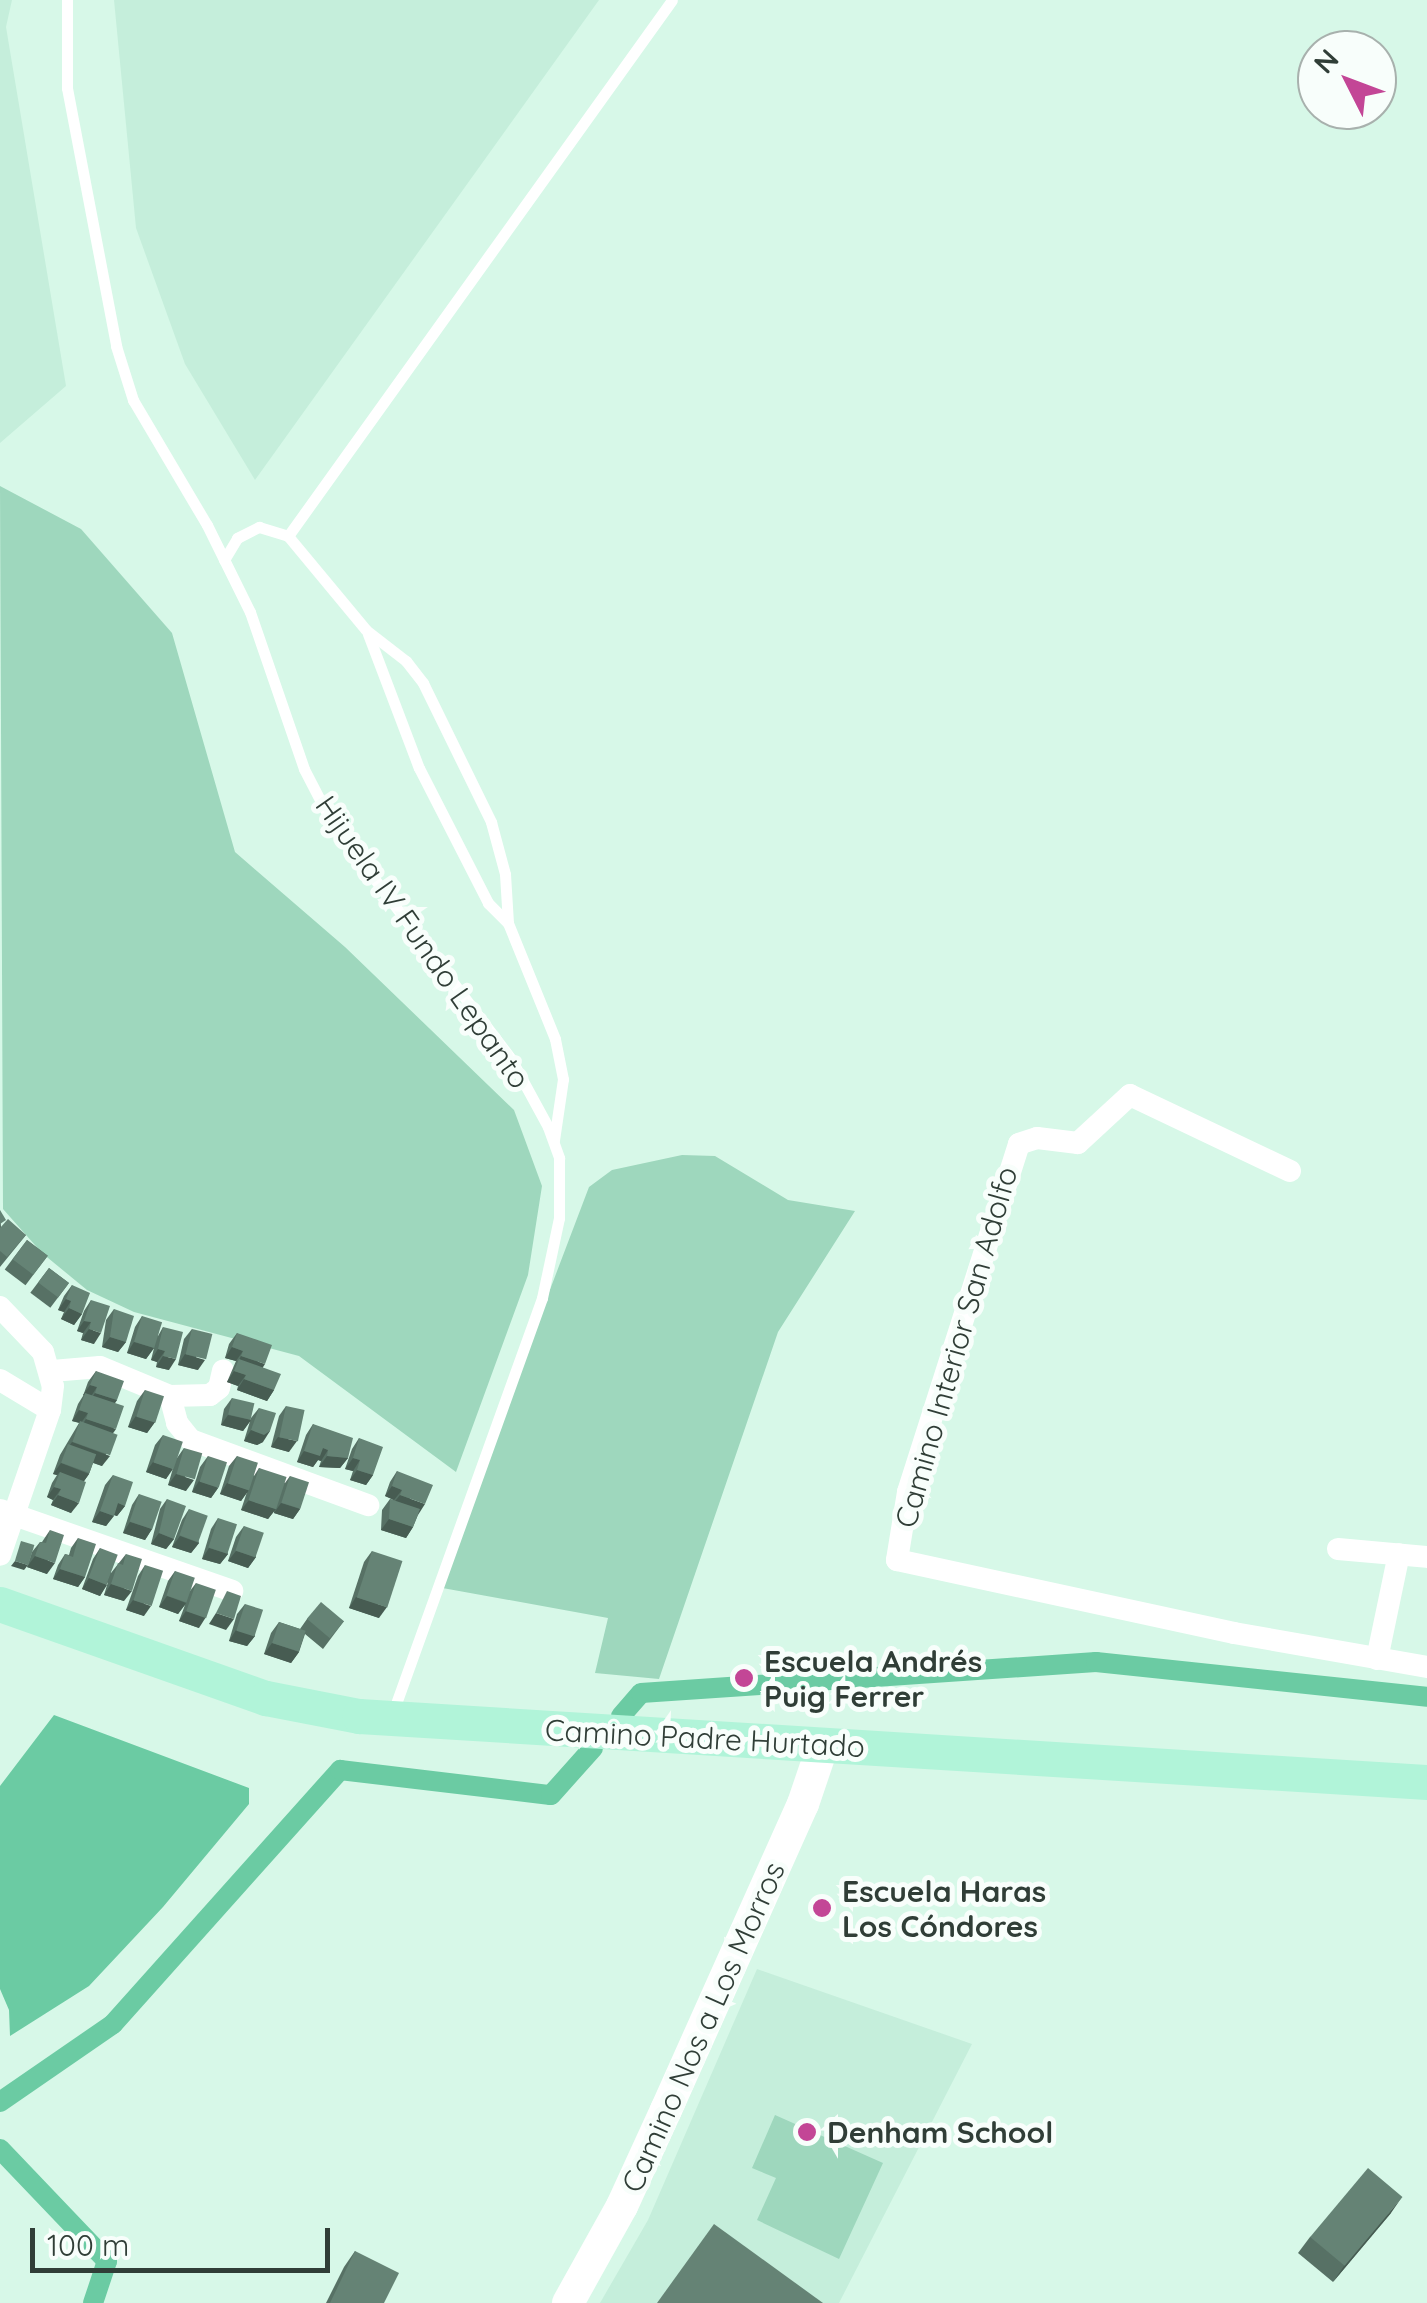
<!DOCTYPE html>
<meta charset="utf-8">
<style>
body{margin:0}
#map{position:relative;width:1427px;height:2303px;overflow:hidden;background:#d7f8e8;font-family:Quicksand,sans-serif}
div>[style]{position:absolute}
.built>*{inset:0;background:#c5eedb}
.green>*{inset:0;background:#9ed7bd}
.water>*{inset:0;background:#6bcba3}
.canal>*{height:20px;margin:-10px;padding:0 10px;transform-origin:10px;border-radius:10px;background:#6bcba3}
.service>*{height:11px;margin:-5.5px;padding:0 5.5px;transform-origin:5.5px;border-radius:5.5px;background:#fff}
.minor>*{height:22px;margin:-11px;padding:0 11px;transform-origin:11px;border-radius:11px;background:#fff}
.secondary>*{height:32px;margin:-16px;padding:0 16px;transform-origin:16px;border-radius:16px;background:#fff}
.primary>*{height:35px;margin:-17.5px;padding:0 17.5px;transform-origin:17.5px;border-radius:17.5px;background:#b1f4d9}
.wall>*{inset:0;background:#577165;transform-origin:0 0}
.shaded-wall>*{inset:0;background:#475c52}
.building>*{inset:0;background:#658375;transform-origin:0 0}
.dots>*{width:28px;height:28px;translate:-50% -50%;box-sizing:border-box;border:5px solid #f8fefb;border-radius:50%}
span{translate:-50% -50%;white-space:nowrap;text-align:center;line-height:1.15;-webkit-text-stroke:10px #f8fefb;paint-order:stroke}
.street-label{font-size:30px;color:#303e37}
.poi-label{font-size:30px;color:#303e37;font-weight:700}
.left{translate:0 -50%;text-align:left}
.north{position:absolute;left:1297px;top:30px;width:100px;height:100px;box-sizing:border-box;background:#f8fefb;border:2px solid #a8b1ad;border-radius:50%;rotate:312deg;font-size:28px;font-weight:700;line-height:40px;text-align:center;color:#303e37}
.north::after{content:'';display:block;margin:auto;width:35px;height:45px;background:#c34696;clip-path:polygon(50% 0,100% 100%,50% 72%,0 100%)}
.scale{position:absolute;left:30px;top:2228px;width:300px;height:45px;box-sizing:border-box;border:5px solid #303e37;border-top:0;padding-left:12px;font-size:30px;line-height:35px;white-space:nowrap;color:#303e37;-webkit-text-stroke:8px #f8fefb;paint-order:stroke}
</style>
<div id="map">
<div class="built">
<div style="clip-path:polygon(0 0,12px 0,6px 27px,66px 386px,0 443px)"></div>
<div style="clip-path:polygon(114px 0,599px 0,255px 480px,185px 364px,136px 228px)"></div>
<div style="clip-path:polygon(757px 1969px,972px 2044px,839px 2303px,600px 2303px,648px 2220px)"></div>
</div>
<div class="green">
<div style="clip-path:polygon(0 486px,81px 529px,172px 633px,235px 852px,345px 947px,514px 1110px,542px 1186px,528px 1275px,456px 1472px,299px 1356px,134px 1312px,87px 1290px,42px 1253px,3px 1209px)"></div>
<div style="clip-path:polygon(682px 1155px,715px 1156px,788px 1200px,855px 1211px,778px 1332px,659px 1679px,595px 1673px,608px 1618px,437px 1587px,589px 1187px,612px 1170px)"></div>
<div style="clip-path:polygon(775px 2115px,883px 2163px,839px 2259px,757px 2220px,776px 2178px,752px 2168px)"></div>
</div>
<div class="water">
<div style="clip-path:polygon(54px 1715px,249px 1788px,249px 1804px,163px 1907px,89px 1986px,10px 2036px,9px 2010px,0 1989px,0 1786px)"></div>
</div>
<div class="canal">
<div style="left:621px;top:1716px;width:30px;rotate:-49deg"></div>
<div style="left:641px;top:1693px;width:456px;rotate:-3.9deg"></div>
<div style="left:1096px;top:1662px;width:333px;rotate:6deg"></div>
<div style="left:0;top:2102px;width:137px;rotate:-34.6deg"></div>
<div style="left:113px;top:2024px;width:341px;rotate:-48.2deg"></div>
<div style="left:340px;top:1770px;width:212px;rotate:6.8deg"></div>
<div style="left:551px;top:1795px;width:63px;rotate:-48.2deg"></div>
<div style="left:0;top:2149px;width:155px;rotate:46.3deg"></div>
<div style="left:107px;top:2261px;width:44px;rotate:108.4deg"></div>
</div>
<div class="service">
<div style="left:67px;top:0;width:88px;rotate:90deg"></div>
<div style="left:67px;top:88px;width:263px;rotate:79.2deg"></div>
<div style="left:116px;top:346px;width:57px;rotate:72.5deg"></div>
<div style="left:133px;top:400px;width:145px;rotate:59.4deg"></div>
<div style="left:207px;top:525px;width:97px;rotate:63.7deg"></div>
<div style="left:250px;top:612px;width:166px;rotate:71deg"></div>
<div style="left:304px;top:769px;width:61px;rotate:62.6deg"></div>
<div style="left:332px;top:823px;width:296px;rotate:52.8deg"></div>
<div style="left:511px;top:1059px;width:77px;rotate:61.4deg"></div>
<div style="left:548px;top:1127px;width:33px;rotate:70deg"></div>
<div style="left:559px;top:1158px;width:60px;rotate:90deg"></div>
<div style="left:559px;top:1218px;width:82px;rotate:102deg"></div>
<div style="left:542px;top:1298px;width:443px;rotate:109.8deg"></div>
<div style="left:288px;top:536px;width:659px;rotate:-54.38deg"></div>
<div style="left:224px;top:560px;width:26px;rotate:-59deg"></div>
<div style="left:237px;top:538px;width:25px;rotate:-27deg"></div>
<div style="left:259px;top:527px;width:30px;rotate:17deg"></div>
<div style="left:288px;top:536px;width:122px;rotate:50.3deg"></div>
<div style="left:366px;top:630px;width:51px;rotate:37.8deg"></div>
<div style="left:406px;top:661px;width:28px;rotate:52deg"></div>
<div style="left:423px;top:683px;width:155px;rotate:63.9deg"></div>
<div style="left:491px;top:822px;width:54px;rotate:74.9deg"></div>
<div style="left:505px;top:874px;width:49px;rotate:86.5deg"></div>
<div style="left:508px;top:923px;width:125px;rotate:67.9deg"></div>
<div style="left:555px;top:1039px;width:41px;rotate:78.7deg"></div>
<div style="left:563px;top:1079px;width:62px;rotate:98.4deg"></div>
<div style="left:368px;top:634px;width:143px;rotate:69.2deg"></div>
<div style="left:419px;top:768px;width:152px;rotate:62.9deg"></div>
<div style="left:488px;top:903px;width:28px;rotate:45deg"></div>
</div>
<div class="minor">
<div style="left:1290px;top:1171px;width:177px;rotate:-154.6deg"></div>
<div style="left:1130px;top:1095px;width:71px;rotate:137.3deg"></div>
<div style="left:1078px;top:1143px;width:41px;rotate:-173deg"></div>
<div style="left:1037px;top:1138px;width:19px;rotate:162deg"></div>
<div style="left:1019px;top:1144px;width:365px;rotate:107.7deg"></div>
<div style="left:908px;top:1492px;width:69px;rotate:99.2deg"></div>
<div style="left:897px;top:1560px;width:345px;rotate:12.2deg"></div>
<div style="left:1234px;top:1633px;width:196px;rotate:10deg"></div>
<div style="left:0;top:1307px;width:62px;rotate:46.3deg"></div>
<div style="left:43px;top:1352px;width:35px;rotate:74deg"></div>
<div style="left:53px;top:1386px;width:24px;rotate:97deg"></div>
<div style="left:50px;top:1410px;width:153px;rotate:109deg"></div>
<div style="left:52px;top:1371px;width:48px;rotate:-4.8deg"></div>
<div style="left:100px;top:1367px;width:76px;rotate:22.5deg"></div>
<div style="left:170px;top:1396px;width:28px;rotate:75deg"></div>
<div style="left:177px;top:1423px;width:22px;rotate:51deg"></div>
<div style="left:191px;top:1440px;width:189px;rotate:20.2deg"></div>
<div style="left:0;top:1380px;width:58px;rotate:31deg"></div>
<div style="left:170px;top:1396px;width:40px;rotate:-1.4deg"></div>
<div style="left:210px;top:1395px;width:11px;rotate:-38deg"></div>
<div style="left:219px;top:1388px;width:18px;rotate:-77deg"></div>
<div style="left:0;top:1510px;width:246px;rotate:19.2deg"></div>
<div style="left:1338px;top:1549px;width:89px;rotate:5.1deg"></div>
<div style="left:1377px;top:1659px;width:107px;rotate:-78.2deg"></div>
</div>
<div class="secondary">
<div style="left:568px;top:2303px;width:111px;rotate:-60.9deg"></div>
<div style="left:622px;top:2206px;width:106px;rotate:-65.4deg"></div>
<div style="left:666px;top:2110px;width:335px;rotate:-65.9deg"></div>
<div style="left:803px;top:1804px;width:62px;rotate:-71.3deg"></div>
</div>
<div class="primary">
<div style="left:0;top:1604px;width:282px;rotate:19.5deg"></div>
<div style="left:266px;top:1698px;width:95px;rotate:11deg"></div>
<div style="left:359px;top:1716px;width:1070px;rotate:3.54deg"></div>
</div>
<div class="wall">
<div style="clip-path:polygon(0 1210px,1px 1227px,26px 1235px,0 1267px)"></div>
<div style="left:27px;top:1240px;width:26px;height:37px;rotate:37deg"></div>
<div style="left:49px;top:1268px;width:25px;height:31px;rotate:37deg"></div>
<div style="clip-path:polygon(72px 1285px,82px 1314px,74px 1325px,61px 1319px,64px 1312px,58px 1310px,64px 1296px)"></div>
<div style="clip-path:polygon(91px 1300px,94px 1344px,81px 1340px,83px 1333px,77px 1331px,84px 1311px)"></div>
<div style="clip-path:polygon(114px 1309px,126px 1342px,118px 1352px,102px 1347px,106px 1320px)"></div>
<div style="clip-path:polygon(142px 1316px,158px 1336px,163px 1327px,169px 1370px,156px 1367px,157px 1362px,151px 1360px,154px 1348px,146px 1359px,127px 1353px,135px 1327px)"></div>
<div style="clip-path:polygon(192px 1329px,198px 1370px,178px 1365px,184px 1339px)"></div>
<div style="clip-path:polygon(237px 1333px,263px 1368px,274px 1390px,267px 1401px,237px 1390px,238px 1386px,227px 1382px,236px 1361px,225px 1358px,229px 1344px)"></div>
<div style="clip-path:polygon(96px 1371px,117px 1400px,115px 1403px,113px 1433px,102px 1466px,93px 1463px,89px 1474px,84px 1481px,71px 1513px,51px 1505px,53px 1500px,47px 1497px,52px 1483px,57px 1475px,53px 1474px,60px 1455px,79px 1423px,72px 1421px,78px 1404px,83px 1396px,88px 1382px)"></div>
<div style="clip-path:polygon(145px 1390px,155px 1422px,147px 1433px,128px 1427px,137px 1401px)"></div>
<div style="clip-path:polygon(232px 1398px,251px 1420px,243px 1431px,221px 1425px,224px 1409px)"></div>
<div style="clip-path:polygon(286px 1406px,289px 1452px,271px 1447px,279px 1416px)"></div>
<div style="clip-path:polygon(259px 1408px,263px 1442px,257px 1445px,244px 1441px,251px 1418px)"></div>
<div style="clip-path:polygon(313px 1424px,348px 1458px,340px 1468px,319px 1467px,321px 1461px,318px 1460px,313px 1467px,297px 1462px,306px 1435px)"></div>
<div style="clip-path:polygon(163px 1435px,177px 1458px,184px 1448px,186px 1491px,168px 1485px,174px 1465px,166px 1479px,146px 1472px,155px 1445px)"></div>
<div style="clip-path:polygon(359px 1438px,373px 1475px,366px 1485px,350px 1480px,353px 1471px,345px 1469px,352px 1449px)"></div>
<div style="clip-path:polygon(208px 1456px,218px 1488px,211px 1498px,192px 1492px,200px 1467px)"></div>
<div style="clip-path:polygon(237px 1456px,254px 1476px,259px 1468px,285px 1483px,290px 1476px,300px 1509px,293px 1519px,274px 1513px,274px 1511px,268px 1519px,241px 1510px,247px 1492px,241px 1501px,220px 1494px,229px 1466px)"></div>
<div style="clip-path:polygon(397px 1471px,418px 1515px,413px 1527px,406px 1538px,381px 1530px,382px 1510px,390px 1499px,394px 1500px,385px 1496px,390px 1482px)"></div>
<div style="clip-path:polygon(113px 1475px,125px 1506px,117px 1516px,114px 1515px,106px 1526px,92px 1522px,105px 1485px)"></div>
<div style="clip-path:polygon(139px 1494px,152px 1529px,145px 1540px,123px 1533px,132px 1505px)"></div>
<div style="clip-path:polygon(167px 1499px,174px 1539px,166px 1549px,151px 1544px,160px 1509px)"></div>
<div style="clip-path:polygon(189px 1509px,199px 1543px,191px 1553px,172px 1547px,182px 1520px)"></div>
<div style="clip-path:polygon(218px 1518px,228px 1554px,220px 1564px,202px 1559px,211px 1529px)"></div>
<div style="clip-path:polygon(244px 1526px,256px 1557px,248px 1568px,228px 1561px,236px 1537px)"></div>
<div style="clip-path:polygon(50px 1530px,47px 1574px,27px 1567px,32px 1552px,40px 1542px,42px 1542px)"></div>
<div style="clip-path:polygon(78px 1538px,85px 1577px,78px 1587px,53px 1579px,58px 1565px,65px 1554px,69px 1555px,71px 1548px)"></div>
<div style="clip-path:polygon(100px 1548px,111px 1573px,126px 1554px,124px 1601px,104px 1595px,108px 1582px,100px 1596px,82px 1589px,93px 1559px)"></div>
<div style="clip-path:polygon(372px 1551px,379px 1618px,349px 1608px,364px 1562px)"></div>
<div style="clip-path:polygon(145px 1565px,144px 1616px,126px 1610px,138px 1576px)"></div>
<div style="clip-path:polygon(175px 1571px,190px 1591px,196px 1583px,199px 1628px,179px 1621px,185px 1605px,178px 1614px,159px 1607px,168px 1581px)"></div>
<div style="clip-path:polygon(245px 1604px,255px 1636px,247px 1646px,229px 1641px,237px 1614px)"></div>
<div style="clip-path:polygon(307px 1619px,344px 1621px,323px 1649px,305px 1634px,299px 1652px,291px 1663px,264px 1654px,271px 1633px,279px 1622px,300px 1629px)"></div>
<div style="clip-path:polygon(1391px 2213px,1333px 2282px,1298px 2253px,1310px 2237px)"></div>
<div style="clip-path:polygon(355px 2251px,384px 2303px,326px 2303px,344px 2267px)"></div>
</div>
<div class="shaded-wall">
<div style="clip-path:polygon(66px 1299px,71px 1301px,64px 1312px,58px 1310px)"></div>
<div style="clip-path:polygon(69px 1308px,82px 1314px,74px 1325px,61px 1319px)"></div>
<div style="clip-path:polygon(84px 1321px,91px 1322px,83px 1333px,77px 1331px)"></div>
<div style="clip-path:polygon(89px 1329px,101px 1333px,94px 1344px,81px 1340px)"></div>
<div style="clip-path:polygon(110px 1337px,126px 1342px,118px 1352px,102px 1347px)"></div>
<div style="clip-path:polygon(134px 1342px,154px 1348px,146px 1359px,127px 1353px)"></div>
<div style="clip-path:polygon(232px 1347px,243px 1351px,236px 1361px,225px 1358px)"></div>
<div style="clip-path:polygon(158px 1349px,165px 1351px,157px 1362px,151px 1360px)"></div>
<div style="clip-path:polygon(185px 1354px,205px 1360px,198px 1370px,178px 1365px)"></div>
<div style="clip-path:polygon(163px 1356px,176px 1359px,169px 1370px,156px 1367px)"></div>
<div style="clip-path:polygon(241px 1356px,265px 1364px,258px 1375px,239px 1360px)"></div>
<div style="clip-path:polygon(234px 1371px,246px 1375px,238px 1386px,227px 1382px)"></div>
<div style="clip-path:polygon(244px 1379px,274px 1390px,267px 1401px,237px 1390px)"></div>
<div style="clip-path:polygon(90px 1385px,97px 1387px,90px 1398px,83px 1395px)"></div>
<div style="clip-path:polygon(95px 1393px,117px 1400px,109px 1411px,88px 1403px)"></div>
<div style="clip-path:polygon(79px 1410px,88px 1413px,81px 1423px,72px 1421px)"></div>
<div style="clip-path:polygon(228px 1415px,251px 1420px,243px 1431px,221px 1425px)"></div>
<div style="clip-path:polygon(136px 1416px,155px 1422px,147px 1433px,128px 1427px)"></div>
<div style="clip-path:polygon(86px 1419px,116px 1429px,109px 1439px,79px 1430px)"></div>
<div style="clip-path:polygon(251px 1430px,270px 1431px,263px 1442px,257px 1445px,244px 1441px)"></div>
<div style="clip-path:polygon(278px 1437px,297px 1441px,289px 1452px,271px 1447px)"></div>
<div style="clip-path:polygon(72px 1442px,110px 1456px,102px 1466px,65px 1452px)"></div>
<div style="clip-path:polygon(323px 1448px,328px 1450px,321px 1461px,318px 1460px,313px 1467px,297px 1462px,304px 1451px)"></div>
<div style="clip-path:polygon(327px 1456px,348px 1458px,340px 1468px,319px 1467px)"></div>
<div style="clip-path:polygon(353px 1458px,360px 1460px,353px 1471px,345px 1469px)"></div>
<div style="clip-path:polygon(153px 1462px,173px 1469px,166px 1479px,146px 1472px)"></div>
<div style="clip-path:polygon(61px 1463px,89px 1474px,82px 1484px,60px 1472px,57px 1475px,53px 1474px)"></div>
<div style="clip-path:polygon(357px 1470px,373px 1475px,366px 1485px,350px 1480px)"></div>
<div style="clip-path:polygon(176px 1474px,194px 1480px,186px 1491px,168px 1485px)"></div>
<div style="clip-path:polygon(199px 1481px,218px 1488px,211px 1498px,192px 1492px)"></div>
<div style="clip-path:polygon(227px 1483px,249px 1490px,241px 1501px,220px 1494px)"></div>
<div style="clip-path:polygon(392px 1486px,402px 1490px,394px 1500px,385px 1496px)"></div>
<div style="clip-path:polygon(54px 1487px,61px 1489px,53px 1500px,47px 1497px)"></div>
<div style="clip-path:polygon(58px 1495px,79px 1503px,71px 1513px,51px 1505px)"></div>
<div style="clip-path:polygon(400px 1495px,425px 1504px,418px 1515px,392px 1505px)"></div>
<div style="clip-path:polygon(249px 1500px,276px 1509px,268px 1519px,241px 1510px)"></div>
<div style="clip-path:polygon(118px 1503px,125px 1506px,117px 1516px,111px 1514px)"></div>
<div style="clip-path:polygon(281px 1503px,300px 1509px,293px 1519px,274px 1513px)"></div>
<div style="clip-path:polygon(100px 1511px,114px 1516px,106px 1526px,92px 1522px)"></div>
<div style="clip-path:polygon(389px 1519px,413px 1527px,406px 1538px,381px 1530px)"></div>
<div style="clip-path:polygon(130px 1522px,152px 1529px,145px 1540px,123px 1533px)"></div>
<div style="clip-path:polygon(159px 1533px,174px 1539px,166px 1549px,151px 1544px)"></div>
<div style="clip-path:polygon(180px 1536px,199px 1543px,191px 1553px,172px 1547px)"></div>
<div style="clip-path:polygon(209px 1548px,228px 1554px,220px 1564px,202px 1559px)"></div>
<div style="clip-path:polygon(236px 1551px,256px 1557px,248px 1568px,228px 1561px)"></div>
<div style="clip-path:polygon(35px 1556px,55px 1563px,47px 1574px,27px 1567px)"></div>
<div style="clip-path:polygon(15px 1561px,28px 1565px,24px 1570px,11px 1566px)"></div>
<div style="clip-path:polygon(60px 1569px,85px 1577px,78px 1587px,53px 1579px)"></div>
<div style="clip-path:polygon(89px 1578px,107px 1585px,100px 1596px,82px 1589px)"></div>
<div style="clip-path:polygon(111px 1584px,132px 1591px,124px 1601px,104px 1595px)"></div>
<div style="clip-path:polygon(167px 1596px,186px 1603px,178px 1614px,159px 1607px)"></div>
<div style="clip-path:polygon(356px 1597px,387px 1607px,379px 1618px,349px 1608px)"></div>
<div style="clip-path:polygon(133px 1600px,151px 1606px,144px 1616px,126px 1610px)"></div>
<div style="clip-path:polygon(186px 1611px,206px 1617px,199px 1628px,179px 1621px)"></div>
<div style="clip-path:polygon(216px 1613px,234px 1619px,226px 1630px,209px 1624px)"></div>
<div style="clip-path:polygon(236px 1630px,255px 1636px,247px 1646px,229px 1641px)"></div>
<div style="clip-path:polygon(272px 1643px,299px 1652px,291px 1663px,264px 1654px)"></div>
<div style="clip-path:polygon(1402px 2197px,1391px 2213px,1333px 2282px,1344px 2266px)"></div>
</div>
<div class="building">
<div style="clip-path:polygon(0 1210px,6px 1220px,0 1224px)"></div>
<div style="clip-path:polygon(8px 1219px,26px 1235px,7px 1257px,0 1251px,0 1228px)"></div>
<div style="left:27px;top:1240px;width:26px;height:24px;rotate:37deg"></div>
<div style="left:49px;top:1268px;width:25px;height:18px;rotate:37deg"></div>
<div style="clip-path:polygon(72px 1285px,90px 1293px,82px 1314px,69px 1308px,71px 1301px,66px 1299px)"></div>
<div style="clip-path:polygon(91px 1300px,110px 1306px,101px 1333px,89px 1329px,91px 1322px,84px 1321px)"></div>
<div style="clip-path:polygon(114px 1309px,134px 1316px,126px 1342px,110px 1337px)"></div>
<div style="left:142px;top:1316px;width:21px;height:27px;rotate:17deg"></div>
<div style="clip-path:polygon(163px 1327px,183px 1332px,176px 1359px,163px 1356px,165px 1351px,158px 1349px)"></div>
<div style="left:192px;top:1329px;width:21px;height:26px;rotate:14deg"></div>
<div style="clip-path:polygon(237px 1333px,272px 1345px,265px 1364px,241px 1356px,243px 1351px,232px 1347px)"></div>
<div style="clip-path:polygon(239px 1359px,281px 1374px,274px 1390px,244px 1379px,246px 1375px,234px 1371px)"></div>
<div style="clip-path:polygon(96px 1371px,124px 1381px,117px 1400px,95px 1393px,97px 1387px,90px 1385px)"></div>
<div style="left:145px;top:1390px;width:20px;height:28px;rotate:18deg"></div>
<div style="clip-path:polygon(85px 1393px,124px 1406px,116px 1429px,86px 1419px,88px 1413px,79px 1410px)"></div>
<div style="left:232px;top:1398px;width:23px;height:17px;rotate:13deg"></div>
<div style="left:286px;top:1406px;width:19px;height:32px;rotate:12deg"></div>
<div style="clip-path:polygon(259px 1408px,276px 1413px,270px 1431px,264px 1435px,251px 1430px)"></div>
<div style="left:80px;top:1421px;width:40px;height:22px;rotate:20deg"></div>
<div style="clip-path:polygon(313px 1424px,353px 1438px,348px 1458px,327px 1456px,328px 1450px,323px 1448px,320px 1456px,304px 1451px)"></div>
<div style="left:163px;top:1435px;width:21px;height:29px;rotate:19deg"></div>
<div style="clip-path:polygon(359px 1438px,383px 1447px,373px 1475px,357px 1470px,360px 1460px,353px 1458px)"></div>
<div style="left:68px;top:1444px;width:30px;height:20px;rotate:20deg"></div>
<div style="left:184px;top:1448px;width:19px;height:27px;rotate:16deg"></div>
<div style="left:208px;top:1456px;width:20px;height:27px;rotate:18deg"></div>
<div style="left:237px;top:1456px;width:22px;height:29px;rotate:18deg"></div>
<div style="left:259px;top:1468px;width:29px;height:34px;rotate:18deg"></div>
<div style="clip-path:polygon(397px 1471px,433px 1485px,425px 1504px,400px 1495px,402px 1490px,392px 1486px)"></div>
<div style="clip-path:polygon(60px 1472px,86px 1482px,79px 1503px,58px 1495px,61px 1489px,54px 1487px)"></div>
<div style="clip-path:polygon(113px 1475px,133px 1482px,125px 1506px,118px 1503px,114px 1516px,100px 1511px)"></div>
<div style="left:290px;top:1476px;width:20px;height:28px;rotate:18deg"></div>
<div style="left:139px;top:1494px;width:24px;height:29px;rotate:19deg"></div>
<div style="clip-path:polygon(167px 1499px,186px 1506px,174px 1539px,159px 1533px)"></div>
<div style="clip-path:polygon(390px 1499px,420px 1509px,413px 1527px,389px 1519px)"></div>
<div style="left:189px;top:1509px;width:20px;height:28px;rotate:20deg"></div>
<div style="left:218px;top:1518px;width:20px;height:31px;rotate:18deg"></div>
<div style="left:244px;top:1526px;width:21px;height:26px;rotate:19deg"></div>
<div style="clip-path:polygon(50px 1530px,64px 1535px,55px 1563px,35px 1556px,40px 1542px,46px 1543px)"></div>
<div style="clip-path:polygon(78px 1538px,96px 1544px,85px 1577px,60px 1569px,65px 1554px,73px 1557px)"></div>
<div style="left:21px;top:1541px;width:14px;height:21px;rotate:17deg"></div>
<div style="left:100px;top:1548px;width:19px;height:32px;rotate:21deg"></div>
<div style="left:372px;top:1551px;width:32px;height:49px;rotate:18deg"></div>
<div style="clip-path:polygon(126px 1554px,142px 1559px,132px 1591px,111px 1584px,118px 1563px,123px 1565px)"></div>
<div style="left:145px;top:1565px;width:19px;height:37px;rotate:18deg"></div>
<div style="left:175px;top:1571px;width:21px;height:26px;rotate:19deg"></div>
<div style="left:196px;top:1583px;width:21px;height:30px;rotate:19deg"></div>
<div style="clip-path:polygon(227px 1591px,241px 1596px,234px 1619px,216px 1613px)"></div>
<div style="left:321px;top:1602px;width:30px;height:22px;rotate:40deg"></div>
<div style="left:245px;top:1604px;width:19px;height:28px;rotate:18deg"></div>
<div style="left:279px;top:1622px;width:28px;height:22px;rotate:18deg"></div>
<div style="left:1368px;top:2168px;width:45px;height:90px;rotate:40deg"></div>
<div style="clip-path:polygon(714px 2224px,823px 2303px,657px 2303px)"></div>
<div style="clip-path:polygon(355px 2251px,399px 2273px,384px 2303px,330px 2303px)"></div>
</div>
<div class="dots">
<div style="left:744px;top:1678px;background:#c34696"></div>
<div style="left:822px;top:1908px;background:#c34696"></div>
<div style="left:807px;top:2132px;background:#c34696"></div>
</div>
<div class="street-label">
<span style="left:423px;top:942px;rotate:55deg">Hijuela IV Fundo Lepanto</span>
<span style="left:956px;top:1347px;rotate:-74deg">Camino Interior San Adolfo</span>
<span style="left:705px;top:1738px;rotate:3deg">Camino Padre Hurtado</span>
<span style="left:703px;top:2027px;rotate:-66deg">Camino Nos a Los Morros</span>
</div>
<div class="poi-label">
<span class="left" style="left:764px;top:1678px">Escuela Andrés<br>Puig Ferrer</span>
<span class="left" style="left:842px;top:1908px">Escuela Haras<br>Los Cóndores</span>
<span class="left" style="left:827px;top:2132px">Denham School</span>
</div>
<div class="north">N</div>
<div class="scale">100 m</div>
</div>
